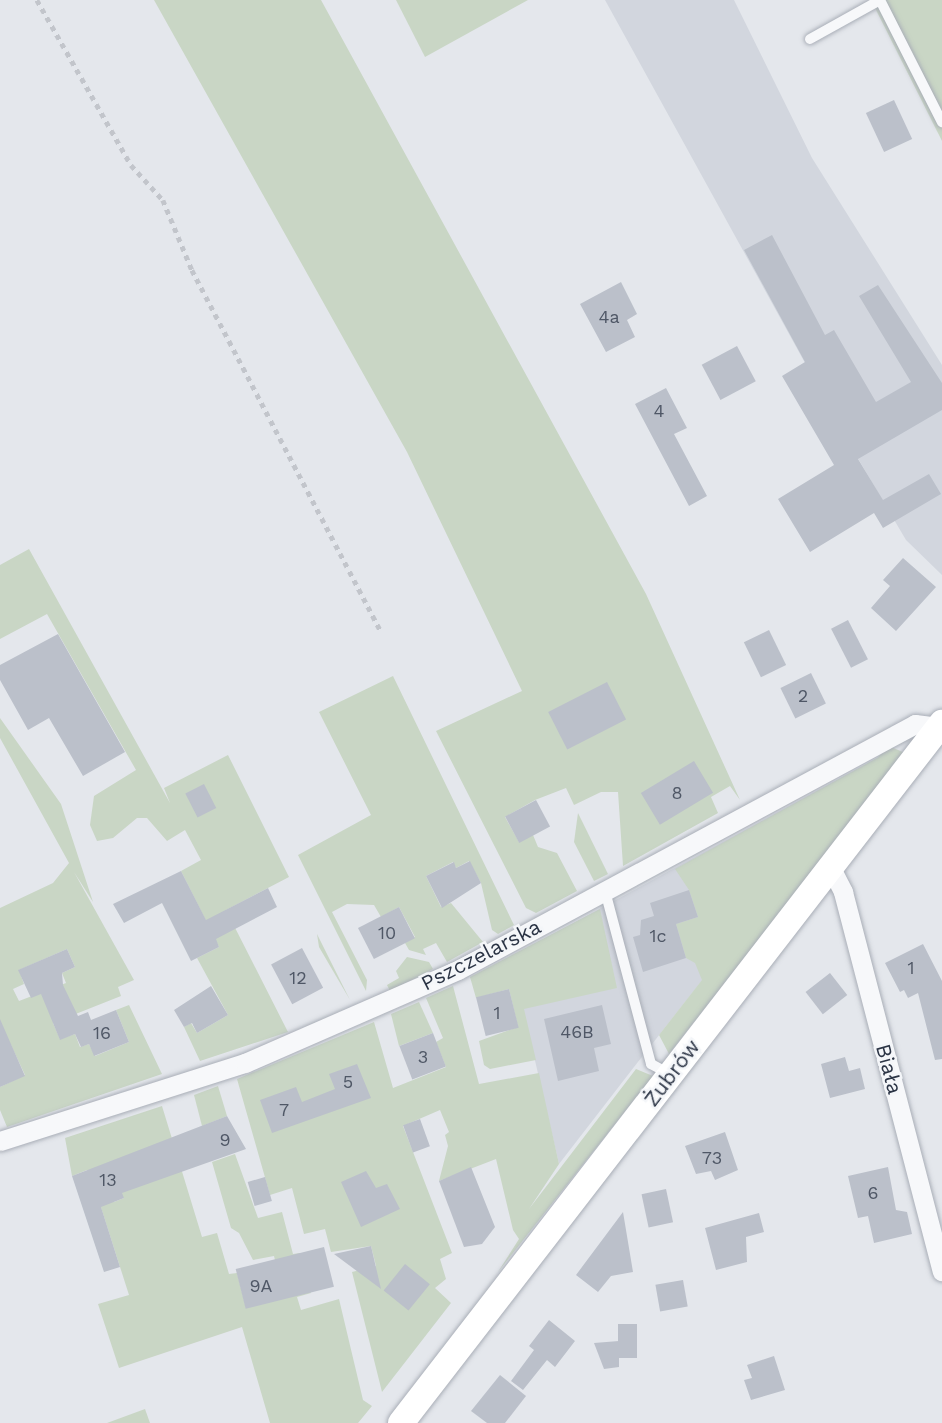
<!DOCTYPE html>
<meta charset="utf-8">
<style>
body{margin:0}
#map{position:relative;width:942px;height:1423px;overflow:hidden;background:#e4e7ec;font-family:"Work Sans",sans-serif}
div>[style]{position:absolute}
.built>*{inset:0;background:#d2d6de}
.green>*{inset:0;background:#c9d6c5}
.building>*{inset:0;background:#bbc0ca;transform-origin:0 0}
.path>*{height:4.5px;margin-top:-2.25px;transform-origin:0;background:repeating-linear-gradient(90deg,#c2c5cb 0 5px,transparent 0 10px)}
.roads{filter:drop-shadow(0 0 2px #a9aeb7) drop-shadow(0 0 2px #a9aeb7)}
.lane>*{height:10px;margin:-5px;padding:0 5px;transform-origin:5px;border-radius:5px;background:#f7f8fa}
.street>*{height:19px;margin:-9.5px;padding:0 9.5px;transform-origin:9.5px;border-radius:9.5px;background:#f7f8fa}
.secondary>*{height:26px;margin:-13px;padding:0 13px;transform-origin:13px;border-radius:13px;background:#fff}
span{translate:-50% -50%;white-space:nowrap;text-align:center;line-height:1.15;-webkit-text-stroke:5px #f4f6f9;paint-order:stroke}
.number-label{font-size:18px;color:#4f5766}
.number-label span{-webkit-text-stroke-width:0}
.street-label{font-size:21px;color:#2b3445}
</style>
<div id="map">
<div class="built">
<div style="clip-path:polygon(605px 0,734px 0,812px 158px,942px 365px,942px 575px,906px 540px,853px 450px)"></div>
<div style="clip-path:polygon(877px 758px,634px 1067px,559px 1164px,511px 957px)"></div>
</div>
<div class="green">
<div style="clip-path:polygon(154px 0,321px 0,646px 594px,740px 800px,730px 786px,711px 797px,718px 813px,623px 866px,618px 792px,601px 792px,574px 805px,566px 788px,535px 800px,505px 817px,519px 842px,533px 835px,538px 847px,557px 853px,577px 891px,536px 913px,526px 908px,436px 731px,522px 691px,407px 452px)"></div>
<div style="clip-path:polygon(396px 0,528px 0,425px 57px)"></div>
<div style="clip-path:polygon(871px 0,942px 0,942px 141px)"></div>
<div style="clip-path:polygon(29px 549px,170px 803px,164px 788px,228px 755px,289px 877px,226px 910px,288px 1032px,200px 1061px,184px 1027px,191px 1023px,197px 1033px,228px 1015px,197px 958px,219px 947px,181px 871px,201px 860px,185px 830px,167px 841px,147px 818px,137px 818px,113px 838px,97px 841px,90px 825px,94px 796px,136px 770px,47px 614px,0 639px,0 565px)"></div>
<div style="clip-path:polygon(393px 676px,514px 925px,498px 934px,492px 930px,481px 883px,469px 861px,456px 868px,453px 862px,426px 876px,441px 907px,451px 903px,483px 942px,447px 962px,436px 943px,423px 949px,426px 955px,409px 950px,405px 943px,415px 937px,399px 907px,381px 917px,374px 905px,347px 904px,332px 912px,367px 980px,366px 991px,298px 855px,371px 815px,319px 712px)"></div>
<div style="clip-path:polygon(evenodd,0 718px,61px 804px,93px 902px,74px 872px,134px 980px,118px 987px,121px 996px,53px 1023px,60px 1039px,75px 1034px,80px 1047px,89px 1044px,95px 1056px,129px 1042px,116px 1010px,129px 1005px,162px 1074px,7px 1127px,0 1110px,0 1087px,25px 1075px,11px 1045px,0 1046px,0 908px,53px 883px,69px 863px,0 738px,0 718px,67px 949px,75px 967px,62px 973px,66px 983px,19px 1001px,13px 989px,24px 984px,19px 970px,67px 949px)"></div>
<div style="clip-path:polygon(889px 746px,905px 753px,669px 1054px,659px 1035px,702px 980px,695px 963px,686px 958px,676px 924px,698px 917px,689px 890px,675px 869px,877px 758px)"></div>
<div style="clip-path:polygon(578px 813px,608px 874px,594px 881px,574px 842px)"></div>
<div style="clip-path:polygon(600px 909px,617px 988px,524px 1009px,536px 1060px,490px 1069px,484px 1065px,479px 1041px,518px 1027px,509px 989px,476px 998px,470px 977px)"></div>
<div style="clip-path:polygon(317px 934px,350px 1000px,319px 947px)"></div>
<div style="clip-path:polygon(407px 957px,429px 962px,433px 969px,390px 991px,387px 985px,399px 978px,396px 971px)"></div>
<div style="clip-path:polygon(453px 986px,479px 1084px,539px 1073px,559px 1164px,529px 1209px,636px 1069px,653px 1076px,498px 1272px,519px 1239px,513px 1230px,496px 1159px,439px 1181px,448px 1146px,445px 1135px,449px 1132px,440px 1110px,403px 1126px,452px 1253px,440px 1259px,446px 1279px,435px 1288px,451px 1303px,382px 1392px,352px 1272px,376px 1266px,371px 1246px,331px 1252px,325px 1229px,304px 1234px,292px 1188px,270px 1195px,237px 1079px,374px 1022px,393px 1088px,446px 1067px,436px 1042px,443px 1038px,426px 998px)"></div>
<div style="clip-path:polygon(419px 1002px,433px 1033px,399px 1046px,391px 1014px)"></div>
<div style="clip-path:polygon(218px 1086px,227px 1116px,202px 1126px,194px 1095px)"></div>
<div style="clip-path:polygon(162px 1106px,202px 1237px,217px 1233px,229px 1274px,237px 1273px,246px 1308px,284px 1298px,274px 1256px,253px 1260px,239px 1233px,231px 1228px,212px 1162px,235px 1154px,258px 1218px,282px 1212px,293px 1254px,300px 1253px,311px 1293px,297px 1297px,301px 1310px,339px 1299px,363px 1400px,372px 1406px,358px 1423px,270px 1423px,242px 1327px,119px 1368px,98px 1304px,129px 1295px,98px 1198px,114px 1202px,124px 1198px,87px 1170px,72px 1176px,65px 1138px)"></div>
<div style="clip-path:polygon(145px 1409px,150px 1423px,107px 1423px)"></div>
</div>
<div class="building">
<div style="left:894px;top:100px;width:43px;height:31px;rotate:65deg"></div>
<div style="clip-path:polygon(772px 235px,825px 335px,834px 330px,876px 402px,911px 382px,859px 296px,878px 285px,942px 383px,942px 410px,858px 459px,883px 500px,929px 474px,941px 494px,883px 528px,874px 513px,810px 552px,778px 499px,834px 465px,782px 376px,805px 362px,744px 250px)"></div>
<div style="clip-path:polygon(621px 282px,637px 314px,627px 320px,635px 337px,606px 352px,580px 304px)"></div>
<div style="left:737px;top:346px;width:40px;height:40px;rotate:62deg"></div>
<div style="clip-path:polygon(666px 388px,687px 428px,674px 434px,707px 496px,689px 506px,635px 404px)"></div>
<div style="clip-path:polygon(903px 558px,936px 587px,896px 631px,871px 608px,890px 586px,883px 580px)"></div>
<div style="left:848px;top:620px;width:44px;height:19px;rotate:63deg"></div>
<div style="left:769px;top:630px;width:39px;height:28px;rotate:64deg"></div>
<div style="clip-path:polygon(58px 634px,125px 752px,83px 776px,49px 718px,28px 730px,0 680px,0 665px)"></div>
<div style="left:811px;top:673px;width:34px;height:34px;rotate:64deg"></div>
<div style="left:607px;top:682px;width:42px;height:66px;rotate:63deg"></div>
<div style="left:694px;top:761px;width:37px;height:62px;rotate:59deg"></div>
<div style="left:204px;top:784px;width:27px;height:21px;rotate:63deg"></div>
<div style="left:536px;top:800px;width:30px;height:35px;rotate:62deg"></div>
<div style="clip-path:polygon(470px 861px,481px 883px,442px 908px,426px 876px,454px 862px,456px 868px)"></div>
<div style="clip-path:polygon(181px 871px,206px 920px,268px 888px,277px 907px,216px 939px,219px 947px,191px 961px,162px 903px,124px 923px,113px 904px)"></div>
<div style="clip-path:polygon(689px 890px,698px 917px,676px 924px,686px 958px,643px 972px,633px 937px,640px 935px,641px 920px,654px 916px,650px 903px)"></div>
<div style="left:399px;top:907px;width:35px;height:46px;rotate:63deg"></div>
<div style="clip-path:polygon(923px 944px,942px 981px,942px 1059px,935px 1060px,918px 993px,908px 998px,904px 990px,900px 992px,885px 963px)"></div>
<div style="left:302px;top:948px;width:45px;height:35px;rotate:62deg"></div>
<div style="clip-path:polygon(67px 949px,75px 967px,62px 973px,63px 985px,78px 1016px,88px 1012px,91px 1020px,116px 1010px,129px 1042px,94px 1056px,89px 1044px,81px 1047px,75px 1034px,60px 1040px,41px 994px,31px 998px,18px 970px)"></div>
<div style="left:830px;top:973px;width:28px;height:31px;rotate:52deg"></div>
<div style="clip-path:polygon(211px 986px,228px 1015px,197px 1033px,192px 1023px,184px 1027px,174px 1010px)"></div>
<div style="left:509px;top:989px;width:40px;height:34px;rotate:76deg"></div>
<div style="clip-path:polygon(602px 1005px,611px 1044px,594px 1048px,599px 1071px,558px 1081px,544px 1019px)"></div>
<div style="clip-path:polygon(0 1019px,25px 1076px,0 1087px)"></div>
<div style="left:433px;top:1033px;width:36px;height:36px;rotate:69deg"></div>
<div style="clip-path:polygon(845px 1057px,849px 1071px,860px 1068px,865px 1089px,830px 1098px,821px 1064px)"></div>
<div style="clip-path:polygon(357px 1064px,371px 1098px,272px 1133px,260px 1100px,296px 1087px,302px 1102px,335px 1089px,329px 1074px)"></div>
<div style="clip-path:polygon(227px 1116px,246px 1149px,122px 1193px,124px 1198px,101px 1207px,120px 1267px,104px 1272px,72px 1176px)"></div>
<div style="left:420px;top:1119px;width:29px;height:18px;rotate:70deg"></div>
<div style="clip-path:polygon(725px 1132px,738px 1170px,715px 1180px,711px 1171px,696px 1174px,685px 1146px)"></div>
<div style="clip-path:polygon(471px 1167px,495px 1227px,482px 1244px,464px 1247px,439px 1181px)"></div>
<div style="clip-path:polygon(888px 1167px,896px 1210px,907px 1212px,912px 1234px,874px 1243px,868px 1216px,858px 1218px,848px 1176px)"></div>
<div style="clip-path:polygon(366px 1171px,376px 1188px,387px 1184px,400px 1209px,361px 1227px,341px 1182px)"></div>
<div style="left:265px;top:1177px;width:25px;height:18px;rotate:74deg"></div>
<div style="left:666px;top:1189px;width:34px;height:25px;rotate:78deg"></div>
<div style="clip-path:polygon(623px 1212px,633px 1272px,611px 1276px,598px 1292px,576px 1275px)"></div>
<div style="clip-path:polygon(759px 1213px,764px 1232px,746px 1237px,747px 1262px,716px 1270px,705px 1228px)"></div>
<div style="clip-path:polygon(371px 1246px,381px 1289px,334px 1254px)"></div>
<div style="left:324px;top:1247px;width:41px;height:91px;rotate:76deg"></div>
<div style="left:405px;top:1264px;width:32px;height:34px;rotate:39deg"></div>
<div style="left:683px;top:1280px;width:27px;height:28px;rotate:80deg"></div>
<div style="clip-path:polygon(549px 1320px,575px 1341px,555px 1367px,547px 1360px,523px 1390px,511px 1381px,534px 1350px,529px 1346px)"></div>
<div style="left:618px;top:1324px;width:19px;height:34px"></div>
<div style="clip-path:polygon(619px 1341px,619px 1367px,604px 1369px,594px 1343px)"></div>
<div style="clip-path:polygon(774px 1356px,785px 1390px,751px 1400px,744px 1380px,752px 1378px,747px 1365px)"></div>
<div style="clip-path:polygon(500px 1375px,526px 1396px,505px 1423px,487px 1423px,471px 1411px)"></div>
</div>
<div class="path">
<div style="left:37px;top:0;width:190px;rotate:60.3deg"></div>
<div style="left:131px;top:165px;width:47px;rotate:47.6deg"></div>
<div style="left:163px;top:200px;width:76px;rotate:67.5deg"></div>
<div style="left:192px;top:270px;width:406px;rotate:62.4deg"></div>
</div>
<div class="roads">
<div class="lane">
<div style="left:880px;top:0;width:137px;rotate:63.1deg"></div>
<div style="left:810px;top:39px;width:80px;rotate:-29.1deg"></div>
<div style="left:605px;top:891px;width:179px;rotate:75.1deg"></div>
<div style="left:651px;top:1064px;width:19px;rotate:28deg"></div>
</div>
<div class="street">
<div style="left:831px;top:868px;width:27px;rotate:63deg"></div>
<div style="left:843px;top:892px;width:392px;rotate:75.4deg"></div>
<div style="left:0;top:1141px;width:257px;rotate:-17.7deg"></div>
<div style="left:245px;top:1063px;width:232px;rotate:-23.6deg"></div>
<div style="left:458px;top:970px;width:519px;rotate:-28.29deg"></div>
<div style="left:915px;top:724px;width:24px;rotate:7deg"></div>
</div>
<div class="secondary">
<div style="left:401px;top:1423px;width:885px;rotate:-52.3deg"></div>
</div>
</div>
<div class="number-label">
<span style="left:609px;top:317px">4a</span>
<span style="left:659px;top:411px">4</span>
<span style="left:803px;top:696px">2</span>
<span style="left:677px;top:793px">8</span>
<span style="left:387px;top:933px">10</span>
<span style="left:658px;top:936px">1c</span>
<span style="left:911px;top:968px">1</span>
<span style="left:298px;top:978px">12</span>
<span style="left:497px;top:1013px">1</span>
<span style="left:577px;top:1032px">46B</span>
<span style="left:102px;top:1033px">16</span>
<span style="left:423px;top:1057px">3</span>
<span style="left:348px;top:1082px">5</span>
<span style="left:284px;top:1110px">7</span>
<span style="left:225px;top:1140px">9</span>
<span style="left:712px;top:1158px">73</span>
<span style="left:108px;top:1180px">13</span>
<span style="left:873px;top:1193px">6</span>
<span style="left:261px;top:1286px">9A</span>
</div>
<div class="street-label">
<span style="left:481px;top:955px;rotate:-27deg">Pszczelarska</span>
<span style="left:889px;top:1069px;rotate:75deg">Biała</span>
<span style="left:672px;top:1073px;rotate:-53deg">Żubrów</span>
</div>
</div>
